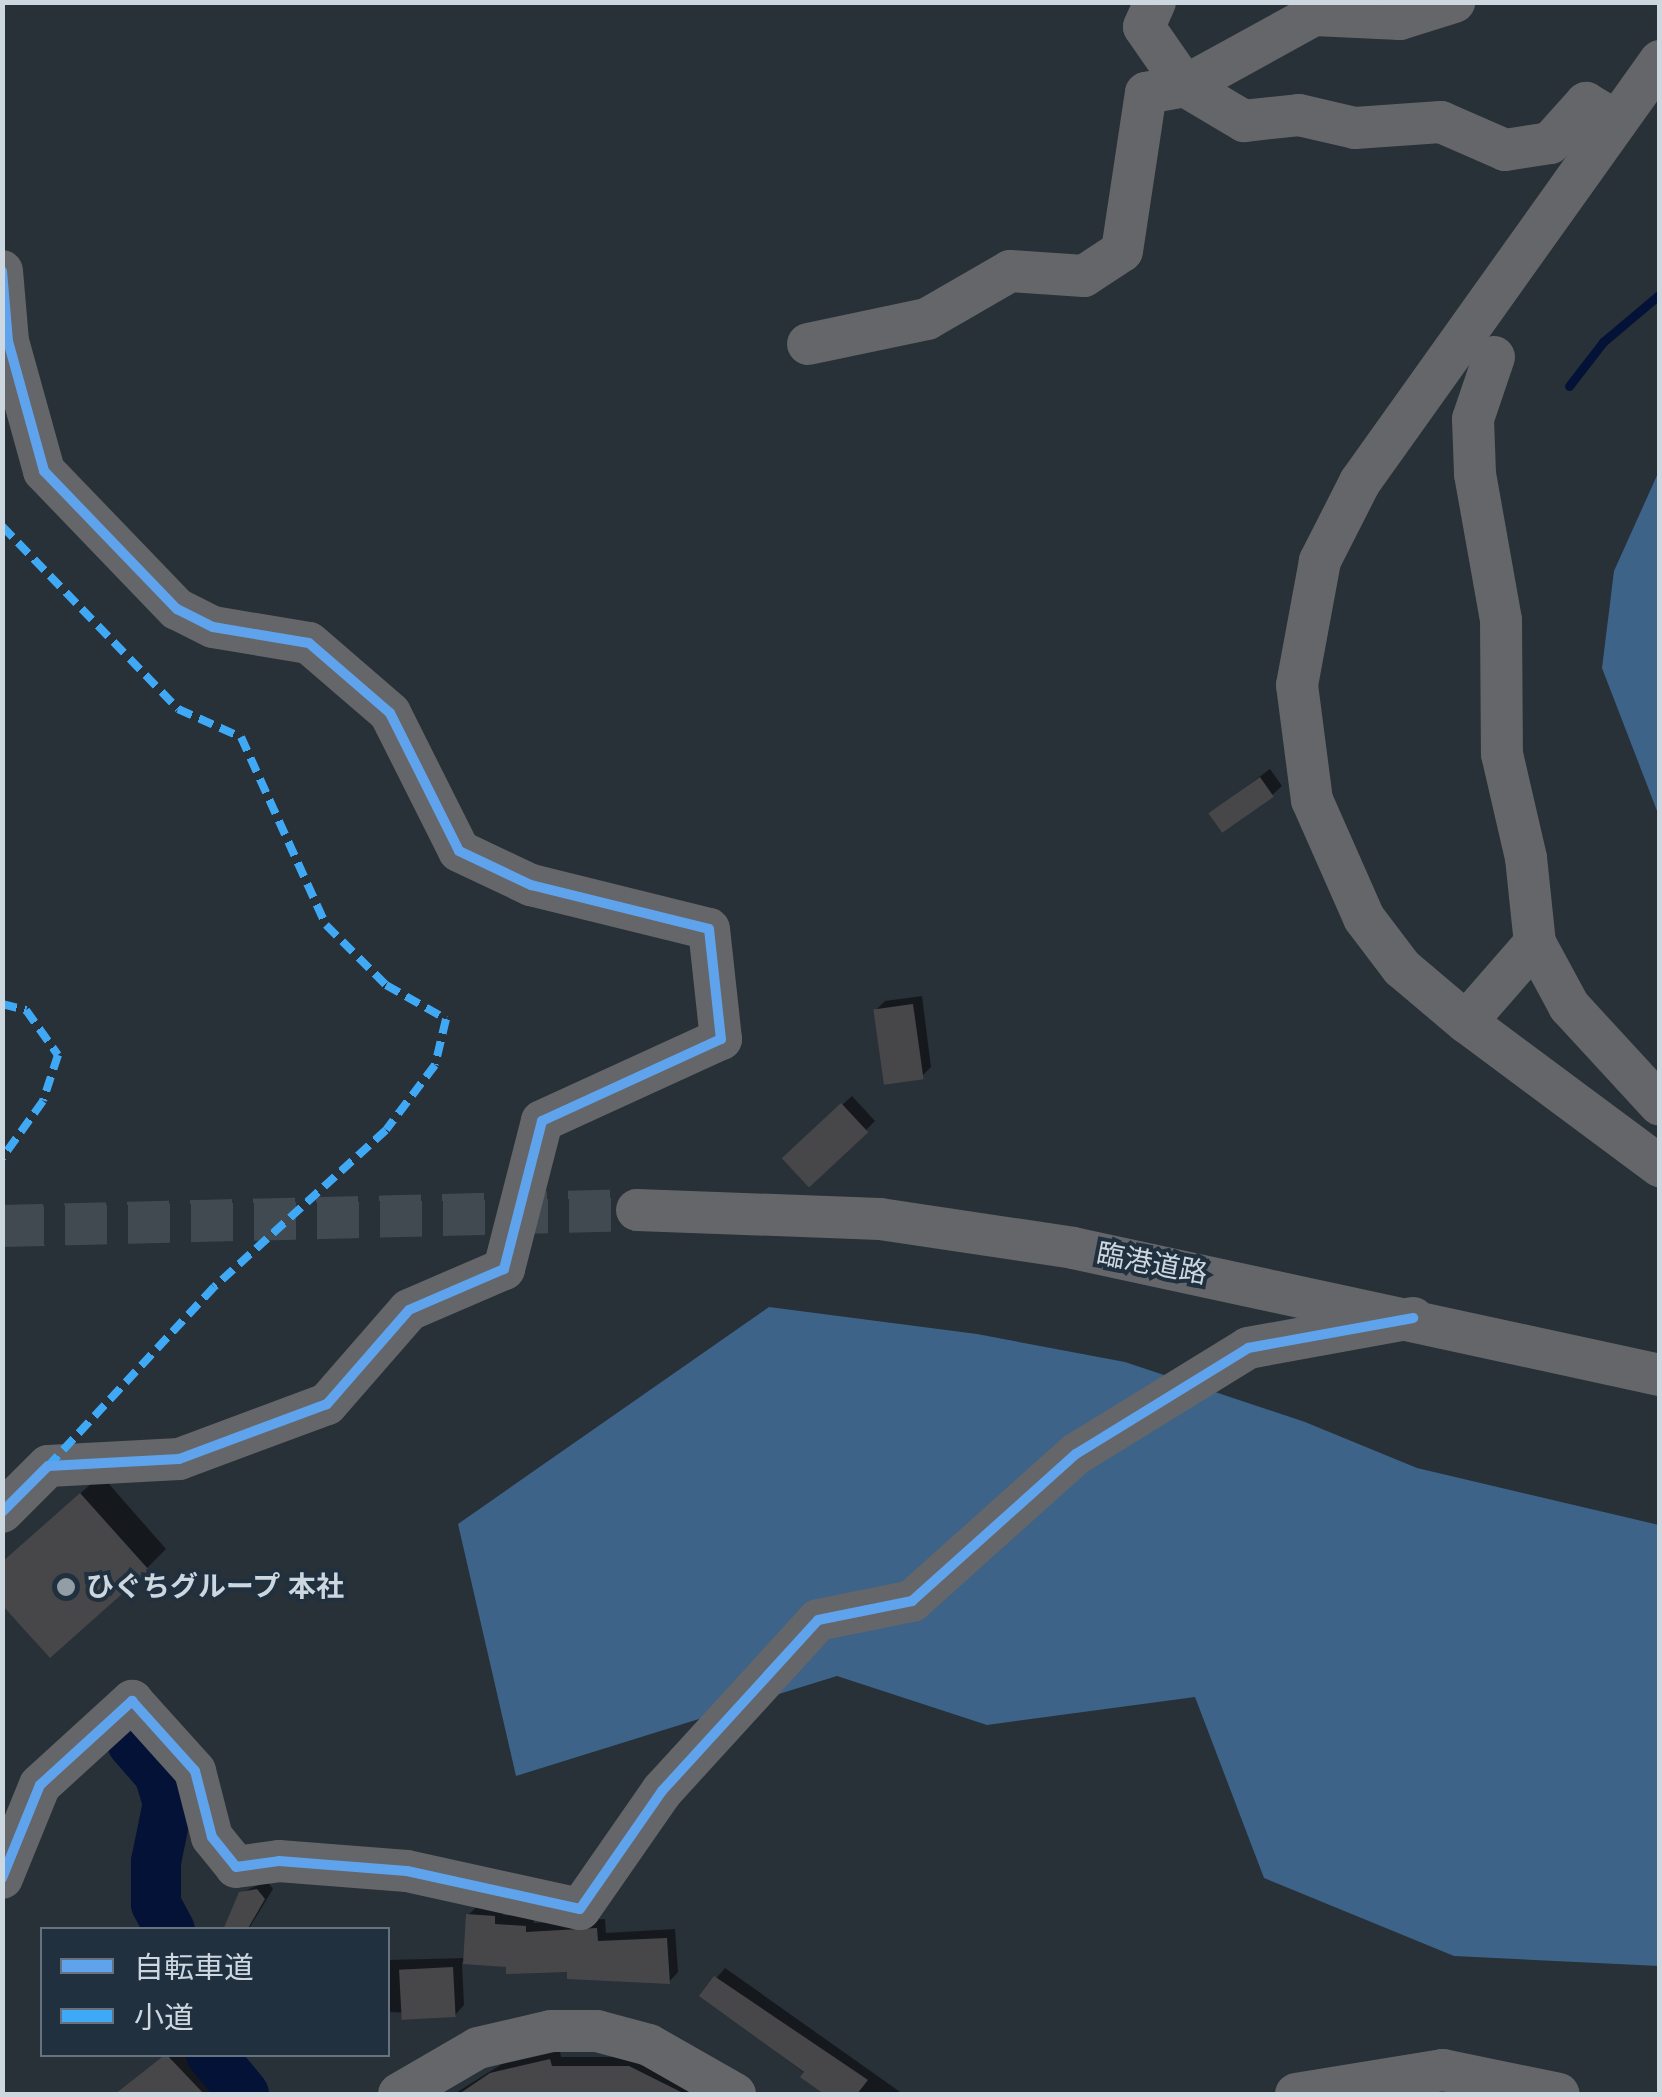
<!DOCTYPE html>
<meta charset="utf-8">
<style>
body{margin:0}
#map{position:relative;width:1662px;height:2097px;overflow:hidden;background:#283038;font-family:"Nunito Sans","Noto Sans JP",sans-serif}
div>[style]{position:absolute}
.forest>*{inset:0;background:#3d6388}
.shadow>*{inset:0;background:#0007}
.stream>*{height:9px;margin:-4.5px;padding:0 4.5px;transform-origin:4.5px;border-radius:4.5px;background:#051237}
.river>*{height:50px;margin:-25px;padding:0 25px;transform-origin:25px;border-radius:25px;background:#051237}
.building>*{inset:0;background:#47474a;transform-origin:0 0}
.minor-tunnel>*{height:42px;margin-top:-21px;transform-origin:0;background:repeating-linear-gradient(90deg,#414951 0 42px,transparent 0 63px)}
.minor>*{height:42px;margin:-21px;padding:0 21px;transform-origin:21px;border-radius:21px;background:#646669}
.quiet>*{height:8px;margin-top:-4px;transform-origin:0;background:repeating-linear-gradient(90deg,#3fa9f5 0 15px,transparent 0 23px)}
.cycleway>*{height:10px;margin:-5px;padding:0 5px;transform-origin:5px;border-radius:5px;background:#60a3ed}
.dots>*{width:28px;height:28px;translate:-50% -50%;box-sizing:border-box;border:5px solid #21303f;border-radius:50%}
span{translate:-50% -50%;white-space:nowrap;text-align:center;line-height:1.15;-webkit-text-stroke:8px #21303f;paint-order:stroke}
.street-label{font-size:28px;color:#cdd7e0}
.poi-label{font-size:28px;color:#cdd7e0;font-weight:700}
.left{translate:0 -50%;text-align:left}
.frame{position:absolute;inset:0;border:5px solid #cdd7e0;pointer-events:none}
.legend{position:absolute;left:40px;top:1927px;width:350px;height:130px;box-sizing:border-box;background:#21303f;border:2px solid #66737f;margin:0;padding:12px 18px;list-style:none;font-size:30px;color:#cdd7e0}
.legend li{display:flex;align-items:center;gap:20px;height:50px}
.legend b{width:50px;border:2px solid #66737f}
</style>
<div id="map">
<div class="forest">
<div style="clip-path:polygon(1659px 471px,1659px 816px,1602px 668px,1614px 571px)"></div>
<div style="clip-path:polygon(769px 1307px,977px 1334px,1125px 1362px,1305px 1422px,1417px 1468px,1659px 1525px,1659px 1966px,1454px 1956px,1264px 1878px,1195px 1697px,987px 1725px,837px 1676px,516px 1776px,458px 1524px)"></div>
</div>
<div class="shadow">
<div style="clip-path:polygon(1270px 769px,1282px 786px,1272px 795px,1212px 812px)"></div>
<div style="clip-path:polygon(922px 996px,931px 1067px,922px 1076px,876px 1010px,885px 1001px)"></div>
<div style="clip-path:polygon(852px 1096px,875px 1121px,866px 1130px,793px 1149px)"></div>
<div style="clip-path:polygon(101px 1475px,166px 1549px,147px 1568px,2px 1563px)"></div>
<div style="clip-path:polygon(267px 1881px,273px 1889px,248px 1930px,224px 1930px,241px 1893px)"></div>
<div style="clip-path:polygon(478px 1906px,504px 1907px,503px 1915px,534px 1917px,534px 1923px,605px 1919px,606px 1933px,675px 1929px,678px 1972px,669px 1982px,462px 1962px,464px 2005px,455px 2015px,388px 2012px,388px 1960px,466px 1958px,468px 1915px)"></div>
<div style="clip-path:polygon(725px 1968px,903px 2094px,832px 2094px,702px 1995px)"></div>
<div style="clip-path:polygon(560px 2051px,561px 2057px,640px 2057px,707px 2094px,454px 2094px,502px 2064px)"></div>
<div style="clip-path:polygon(167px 2054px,189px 2054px,220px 2094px,148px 2094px,137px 2080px)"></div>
</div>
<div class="stream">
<div style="left:1569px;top:386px;width:56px;rotate:-52.3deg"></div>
<div style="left:1603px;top:342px;width:75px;rotate:-40.1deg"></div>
</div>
<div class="river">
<div style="left:132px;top:1743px;width:41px;rotate:48.9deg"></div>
<div style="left:159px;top:1774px;width:30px;rotate:73deg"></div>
<div style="left:168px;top:1803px;width:60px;rotate:101.5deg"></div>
<div style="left:156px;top:1862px;width:42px;rotate:90deg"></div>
<div style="left:156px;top:1904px;width:30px;rotate:62deg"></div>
<div style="left:211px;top:2054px;width:52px;rotate:50.5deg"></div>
</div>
<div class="building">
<div style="left:1260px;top:777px;width:24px;height:63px;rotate:55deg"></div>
<div style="left:913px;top:1004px;width:76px;height:40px;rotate:82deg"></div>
<div style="left:841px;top:1103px;width:40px;height:81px;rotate:47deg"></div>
<div style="clip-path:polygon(80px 1493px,149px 1570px,50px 1658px,2px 1605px,2px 1562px)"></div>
<div style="clip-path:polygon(257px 1889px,265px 1899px,247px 1930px,223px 1930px,239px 1892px)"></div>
<div style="clip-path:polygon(466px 1914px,495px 1916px,495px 1924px,526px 1926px,526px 1932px,597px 1928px,598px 1941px,667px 1938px,670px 1984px,567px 1979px,567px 1972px,506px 1974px,506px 1967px,463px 1964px)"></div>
<div style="left:453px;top:1967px;width:50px;height:54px;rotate:87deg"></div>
<div style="clip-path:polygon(714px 1976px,868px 2080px,857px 2094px,824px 2094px,800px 2077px,804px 2072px,699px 1996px)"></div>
<div style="clip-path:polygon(166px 2054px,204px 2094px,115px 2094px)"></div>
<div style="clip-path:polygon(550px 2059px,552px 2066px,629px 2066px,685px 2094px,459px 2094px,490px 2073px)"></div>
</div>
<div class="minor-tunnel">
<div style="left:2px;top:1226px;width:635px;rotate:-1.44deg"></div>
</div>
<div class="minor">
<div style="left:1155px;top:2px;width:27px;rotate:114deg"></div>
<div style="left:1144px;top:27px;width:72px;rotate:55.2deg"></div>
<div style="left:1185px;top:86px;width:69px;rotate:30.7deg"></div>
<div style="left:1244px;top:121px;width:55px;rotate:-6.2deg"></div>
<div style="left:1299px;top:115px;width:57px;rotate:13.1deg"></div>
<div style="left:1355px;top:128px;width:86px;rotate:-4deg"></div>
<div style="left:1441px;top:122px;width:70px;rotate:23.6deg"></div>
<div style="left:1505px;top:150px;width:46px;rotate:-8.8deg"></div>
<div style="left:1550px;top:143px;width:54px;rotate:-48deg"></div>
<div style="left:1586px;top:103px;width:35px;rotate:31deg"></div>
<div style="left:1660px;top:61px;width:517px;rotate:125.47deg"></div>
<div style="left:1360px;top:482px;width:89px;rotate:116.9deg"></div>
<div style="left:1320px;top:561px;width:126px;rotate:100.5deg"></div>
<div style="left:1297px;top:685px;width:116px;rotate:82.6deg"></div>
<div style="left:1312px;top:800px;width:129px;rotate:66.2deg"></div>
<div style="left:1364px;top:918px;width:63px;rotate:52.8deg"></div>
<div style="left:1402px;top:968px;width:84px;rotate:40.2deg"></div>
<div style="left:1466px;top:1022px;width:242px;rotate:36.6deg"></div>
<div style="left:2px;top:271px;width:70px;rotate:85.1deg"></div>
<div style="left:8px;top:341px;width:135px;rotate:74.5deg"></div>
<div style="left:44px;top:471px;width:192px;rotate:46.1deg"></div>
<div style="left:177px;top:609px;width:40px;rotate:26.6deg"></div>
<div style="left:213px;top:627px;width:97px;rotate:9.5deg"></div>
<div style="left:309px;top:643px;width:107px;rotate:40.8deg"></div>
<div style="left:390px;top:713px;width:154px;rotate:63.4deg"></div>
<div style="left:459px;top:851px;width:80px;rotate:25.3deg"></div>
<div style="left:531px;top:885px;width:183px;rotate:13.9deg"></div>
<div style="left:709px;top:929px;width:111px;rotate:83.8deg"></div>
<div style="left:721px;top:1039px;width:197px;rotate:155.4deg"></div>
<div style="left:542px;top:1121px;width:153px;rotate:104.4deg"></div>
<div style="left:504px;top:1269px;width:103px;rotate:156.7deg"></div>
<div style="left:409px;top:1310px;width:125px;rotate:131.1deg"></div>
<div style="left:327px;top:1404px;width:158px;rotate:159.6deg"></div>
<div style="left:179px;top:1459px;width:131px;rotate:176.9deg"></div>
<div style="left:48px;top:1466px;width:65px;rotate:135deg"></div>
<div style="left:808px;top:344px;width:122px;rotate:-11.9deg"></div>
<div style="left:927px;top:319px;width:96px;rotate:-30deg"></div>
<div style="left:1010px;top:271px;width:74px;rotate:3.9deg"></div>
<div style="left:1084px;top:276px;width:45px;rotate:-33.3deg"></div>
<div style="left:1122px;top:251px;width:160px;rotate:-81.4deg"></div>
<div style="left:1146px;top:93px;width:40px;rotate:-10deg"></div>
<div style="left:1185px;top:86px;width:147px;rotate:-28.8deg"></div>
<div style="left:1314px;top:15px;width:86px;rotate:2.7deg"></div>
<div style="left:1400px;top:19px;width:57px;rotate:-17.5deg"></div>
<div style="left:1494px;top:357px;width:65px;rotate:108.7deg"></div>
<div style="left:1473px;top:419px;width:55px;rotate:87.9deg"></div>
<div style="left:1475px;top:474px;width:148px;rotate:79.9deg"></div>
<div style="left:1501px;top:620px;width:134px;rotate:89.6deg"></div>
<div style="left:1502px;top:754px;width:107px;rotate:77deg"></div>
<div style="left:1526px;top:858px;width:85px;rotate:84deg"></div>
<div style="left:1466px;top:1022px;width:105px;rotate:-48.9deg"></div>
<div style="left:1535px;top:943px;width:72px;rotate:61.6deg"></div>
<div style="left:1569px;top:1006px;width:134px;rotate:47.4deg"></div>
<div style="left:637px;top:1210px;width:243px;rotate:2.1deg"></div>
<div style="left:880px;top:1219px;width:195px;rotate:8.5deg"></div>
<div style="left:1073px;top:1248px;width:601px;rotate:12.21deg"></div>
<div style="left:2px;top:1878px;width:100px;rotate:-67.8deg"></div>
<div style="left:40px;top:1785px;width:125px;rotate:-42.4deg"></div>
<div style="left:132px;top:1701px;width:94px;rotate:48deg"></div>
<div style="left:195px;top:1771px;width:68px;rotate:75.6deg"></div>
<div style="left:212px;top:1837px;width:38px;rotate:51deg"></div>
<div style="left:236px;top:1867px;width:43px;rotate:-7.9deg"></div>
<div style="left:279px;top:1861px;width:128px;rotate:4.5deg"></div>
<div style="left:407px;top:1871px;width:177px;rotate:12.4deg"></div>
<div style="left:580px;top:1909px;width:144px;rotate:-55.2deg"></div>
<div style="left:662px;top:1791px;width:231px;rotate:-47.6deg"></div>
<div style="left:818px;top:1620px;width:96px;rotate:-11.4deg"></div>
<div style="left:912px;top:1601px;width:220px;rotate:-41.9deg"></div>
<div style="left:1076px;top:1454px;width:202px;rotate:-31.6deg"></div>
<div style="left:1248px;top:1348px;width:168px;rotate:-10.3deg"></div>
<div style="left:399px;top:2094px;width:91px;rotate:-30.2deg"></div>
<div style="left:478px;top:2048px;width:75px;rotate:-13.1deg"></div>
<div style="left:551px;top:2031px;width:46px"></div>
<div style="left:597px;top:2031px;width:54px;rotate:15.1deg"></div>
<div style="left:649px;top:2045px;width:99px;rotate:29.7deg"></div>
<div style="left:1296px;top:2094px;width:149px;rotate:-9.3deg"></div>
<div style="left:1443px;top:2070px;width:118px;rotate:11.7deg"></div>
</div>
<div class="quiet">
<div style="left:2px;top:526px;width:254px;rotate:46.1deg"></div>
<div style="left:178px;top:709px;width:69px;rotate:24deg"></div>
<div style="left:241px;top:737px;width:206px;rotate:65.7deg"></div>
<div style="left:326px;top:925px;width:85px;rotate:45deg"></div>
<div style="left:386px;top:985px;width:69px;rotate:29.5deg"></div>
<div style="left:446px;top:1019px;width:47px;rotate:103.4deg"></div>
<div style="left:435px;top:1065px;width:81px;rotate:127deg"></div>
<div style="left:386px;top:1130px;width:233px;rotate:137.6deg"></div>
<div style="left:214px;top:1287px;width:244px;rotate:132.8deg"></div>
<div style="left:2px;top:1004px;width:25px;rotate:14deg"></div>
<div style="left:26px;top:1010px;width:55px;rotate:54.6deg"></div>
<div style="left:58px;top:1055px;width:48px;rotate:108.1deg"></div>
<div style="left:43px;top:1101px;width:70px;rotate:125.7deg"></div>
</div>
<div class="cycleway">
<div style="left:2px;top:271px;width:70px;rotate:85.1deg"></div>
<div style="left:8px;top:341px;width:135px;rotate:74.5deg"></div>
<div style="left:44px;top:471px;width:192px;rotate:46.1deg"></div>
<div style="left:177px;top:609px;width:40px;rotate:26.6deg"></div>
<div style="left:213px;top:627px;width:97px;rotate:9.5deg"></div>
<div style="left:309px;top:643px;width:107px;rotate:40.8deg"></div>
<div style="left:390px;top:713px;width:154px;rotate:63.4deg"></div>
<div style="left:459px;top:851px;width:80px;rotate:25.3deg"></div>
<div style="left:531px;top:885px;width:183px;rotate:13.9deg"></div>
<div style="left:709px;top:929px;width:111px;rotate:83.8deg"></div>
<div style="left:721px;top:1039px;width:197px;rotate:155.4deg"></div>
<div style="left:542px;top:1121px;width:153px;rotate:104.4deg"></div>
<div style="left:504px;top:1269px;width:103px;rotate:156.7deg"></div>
<div style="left:409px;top:1310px;width:125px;rotate:131.1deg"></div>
<div style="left:327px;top:1404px;width:158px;rotate:159.6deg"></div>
<div style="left:179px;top:1459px;width:131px;rotate:176.9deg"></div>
<div style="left:48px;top:1466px;width:65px;rotate:135deg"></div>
<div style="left:2px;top:1878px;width:100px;rotate:-67.8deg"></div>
<div style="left:40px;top:1785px;width:125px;rotate:-42.4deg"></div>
<div style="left:132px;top:1701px;width:94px;rotate:48deg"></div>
<div style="left:195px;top:1771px;width:68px;rotate:75.6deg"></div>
<div style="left:212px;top:1837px;width:38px;rotate:51deg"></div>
<div style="left:236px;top:1867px;width:43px;rotate:-7.9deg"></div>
<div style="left:279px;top:1861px;width:128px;rotate:4.5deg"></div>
<div style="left:407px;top:1871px;width:177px;rotate:12.4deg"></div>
<div style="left:580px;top:1909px;width:144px;rotate:-55.2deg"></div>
<div style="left:662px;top:1791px;width:231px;rotate:-47.6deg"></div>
<div style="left:818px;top:1620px;width:96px;rotate:-11.4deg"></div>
<div style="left:912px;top:1601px;width:220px;rotate:-41.9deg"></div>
<div style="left:1076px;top:1454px;width:202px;rotate:-31.6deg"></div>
<div style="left:1248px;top:1348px;width:168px;rotate:-10.3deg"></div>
</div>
<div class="dots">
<div style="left:66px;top:1587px;background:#939da5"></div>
</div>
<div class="street-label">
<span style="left:1152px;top:1264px;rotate:11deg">臨港道路</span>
</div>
<div class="poi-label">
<span class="left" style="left:86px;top:1587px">ひぐちグループ 本社</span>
</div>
<div class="frame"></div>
<ul class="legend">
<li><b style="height:12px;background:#60a3ed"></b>自転車道</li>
<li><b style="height:12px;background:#3fa9f5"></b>小道</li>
</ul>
</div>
